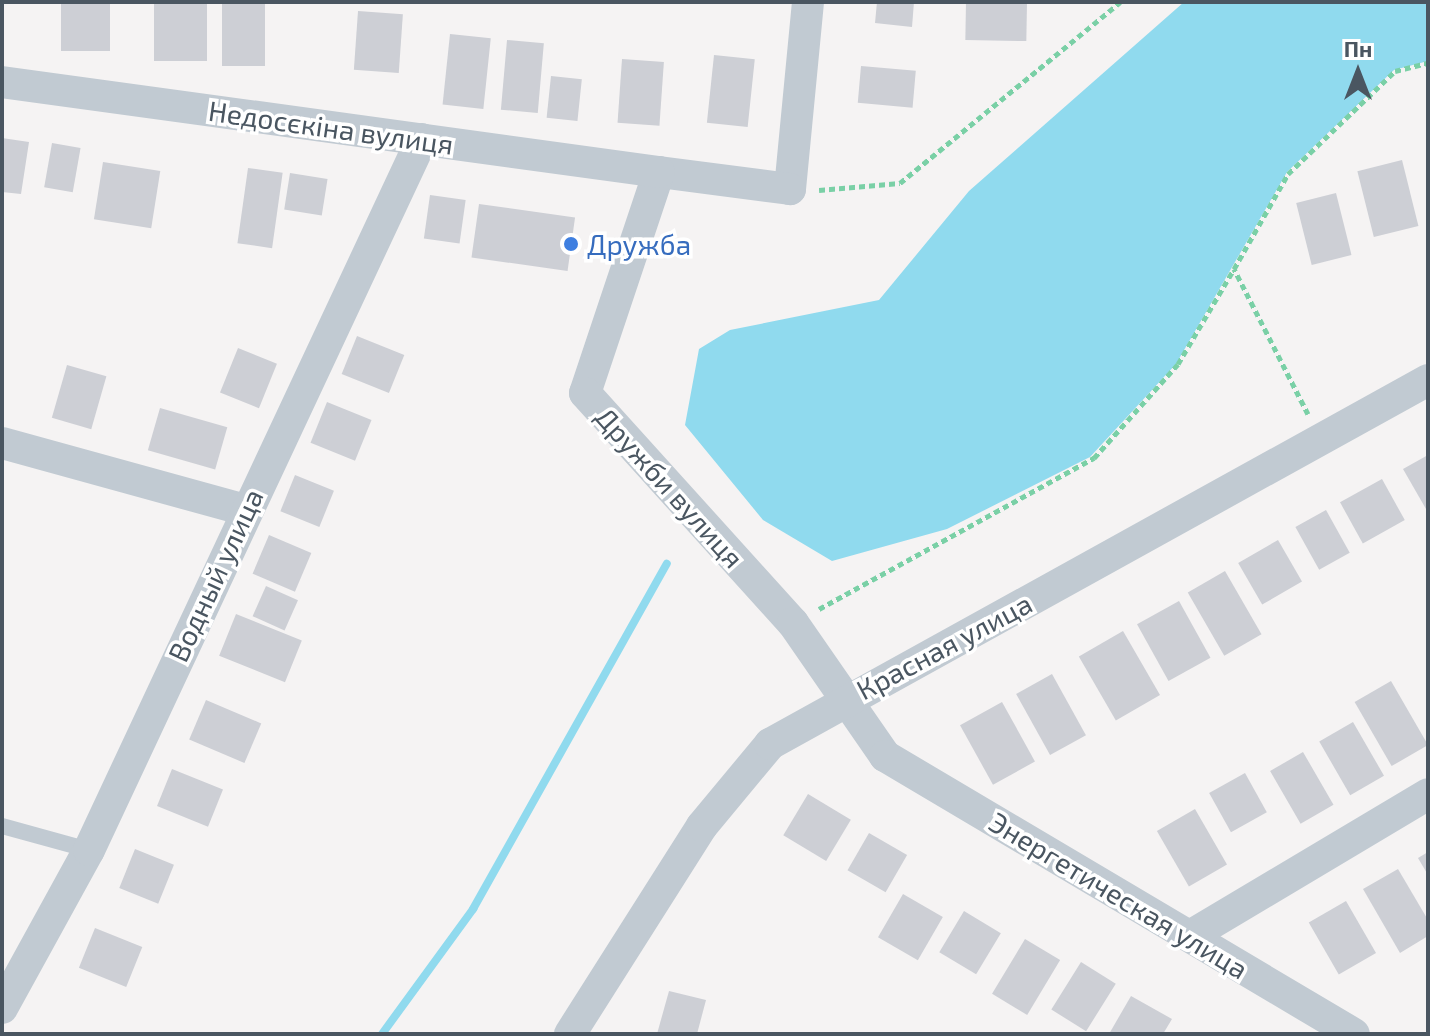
<!DOCTYPE html>
<meta charset="utf-8">
<style>
body{margin:0}
#map{position:relative;width:1430px;height:1036px;overflow:hidden;background:#f5f3f3;font-family:"Exo 2",sans-serif}
div>[style]{position:absolute}
.water>*{inset:0;background:#90daee}
.stream>*{height:8px;margin:-4px;padding:0 4px;transform-origin:4px;border-radius:4px;background:#90daee}
.building>*{inset:0;background:#cdcfd5;transform-origin:0 0}
.path>*{height:5px;margin-top:-2.5px;transform-origin:0;background:repeating-linear-gradient(90deg,#7ad0a6 0 6px,transparent 0 10px)}
.service>*{height:16px;margin:-8px;padding:0 8px;transform-origin:8px;border-radius:8px;background:#c1cad2}
.minor>*{height:32px;margin:-16px;padding:0 16px;transform-origin:16px;border-radius:16px;background:#c1cad2}
.dots>*{width:22px;height:22px;translate:-50% -50%;box-sizing:border-box;border:4px solid #fff;border-radius:50%}
span{translate:-50% -50%;white-space:nowrap;text-align:center;line-height:1.15;-webkit-text-stroke:7px #fff;paint-order:stroke}
.street-label{font-size:28px;color:#4a5661}
.shop-label{font-size:28px;color:#366cbe}
.left{translate:0 -50%;text-align:left}
.frame{position:absolute;inset:0;border:4px solid #4a5661;pointer-events:none}
.north{position:absolute;left:1318px;top:32px;width:80px;height:80px;-webkit-text-stroke:6px #fff;paint-order:stroke;rotate:0deg;font-size:22px;font-weight:700;line-height:32px;text-align:center;color:#4a5661}
.north::after{content:'';display:block;margin:auto;width:28px;height:36px;background:#4a5661;clip-path:polygon(50% 0,100% 100%,50% 72%,0 100%)}
</style>
<div id="map">
<div class="water">
<div style="clip-path:polygon(1184px 2px,1428px 2px,1428px 61px,1394px 70px,1287px 172px,1176px 364px,1090px 457px,947px 529px,832px 561px,763px 520px,685px 425px,699px 349px,730px 330px,879px 300px,969px 191px)"></div>
</div>
<div class="stream">
<div style="left:382px;top:1034px;width:155px;rotate:-53.9deg"></div>
<div style="left:473px;top:909px;width:396px;rotate:-60.7deg"></div>
</div>
<div class="building">
<div style="left:61px;top:2px;width:49px;height:49px"></div>
<div style="left:154px;top:2px;width:53px;height:59px"></div>
<div style="left:222px;top:2px;width:43px;height:64px"></div>
<div style="clip-path:polygon(877px 2px,914px 2px,912px 27px,875px 23px)"></div>
<div style="left:966px;top:2px;width:61px;height:38px;rotate:1deg"></div>
<div style="left:358px;top:11px;width:45px;height:59px;rotate:4deg"></div>
<div style="left:450px;top:34px;width:41px;height:71px;rotate:6deg"></div>
<div style="left:507px;top:40px;width:37px;height:70px;rotate:5deg"></div>
<div style="left:714px;top:55px;width:41px;height:68px;rotate:6deg"></div>
<div style="left:622px;top:59px;width:42px;height:64px;rotate:4deg"></div>
<div style="left:861px;top:66px;width:55px;height:37px;rotate:5deg"></div>
<div style="left:551px;top:76px;width:31px;height:42px;rotate:6deg"></div>
<div style="clip-path:polygon(2px 138px,29px 142px,21px 194px,2px 192px)"></div>
<div style="left:52px;top:143px;width:29px;height:45px;rotate:10deg"></div>
<div style="left:1402px;top:160px;width:68px;height:46px;rotate:76deg"></div>
<div style="left:103px;top:162px;width:58px;height:58px;rotate:9deg"></div>
<div style="left:248px;top:168px;width:35px;height:76px;rotate:8deg"></div>
<div style="left:290px;top:173px;width:38px;height:37px;rotate:9deg"></div>
<div style="left:1336px;top:193px;width:64px;height:41px;rotate:76deg"></div>
<div style="left:430px;top:195px;width:36px;height:44px;rotate:8deg"></div>
<div style="left:479px;top:204px;width:97px;height:54px;rotate:8deg"></div>
<div style="left:357px;top:336px;width:51px;height:41px;rotate:22deg"></div>
<div style="left:238px;top:348px;width:42px;height:48px;rotate:22deg"></div>
<div style="left:67px;top:365px;width:41px;height:55px;rotate:16deg"></div>
<div style="left:327px;top:402px;width:48px;height:44px;rotate:22deg"></div>
<div style="left:160px;top:408px;width:70px;height:44px;rotate:16deg"></div>
<div style="clip-path:polygon(1428px 455px,1428px 508px,1426px 509px,1403px 469px)"></div>
<div style="left:295px;top:475px;width:42px;height:39px;rotate:22deg"></div>
<div style="left:1382px;top:479px;width:47px;height:48px;rotate:61deg"></div>
<div style="left:1326px;top:510px;width:49px;height:35px;rotate:61deg"></div>
<div style="left:269px;top:535px;width:46px;height:42px;rotate:23deg"></div>
<div style="left:1278px;top:540px;width:48px;height:46px;rotate:60deg"></div>
<div style="left:1225px;top:571px;width:73px;height:43px;rotate:60deg"></div>
<div style="left:266px;top:586px;width:35px;height:33px;rotate:24deg"></div>
<div style="left:1179px;top:601px;width:65px;height:48px;rotate:61deg"></div>
<div style="left:236px;top:614px;width:71px;height:45px;rotate:22deg"></div>
<div style="left:1123px;top:631px;width:74px;height:51px;rotate:60deg"></div>
<div style="left:1052px;top:674px;width:70px;height:41px;rotate:61deg"></div>
<div style="left:1391px;top:681px;width:74px;height:42px;rotate:60deg"></div>
<div style="left:206px;top:700px;width:60px;height:43px;rotate:23deg"></div>
<div style="left:1002px;top:702px;width:68px;height:48px;rotate:61deg"></div>
<div style="left:1353px;top:722px;width:62px;height:39px;rotate:60deg"></div>
<div style="left:1303px;top:752px;width:61px;height:38px;rotate:60deg"></div>
<div style="left:172px;top:769px;width:55px;height:40px;rotate:22deg"></div>
<div style="left:1245px;top:773px;width:45px;height:41px;rotate:61deg"></div>
<div style="left:808px;top:794px;width:50px;height:48px;rotate:31deg"></div>
<div style="left:1195px;top:809px;width:64px;height:44px;rotate:60deg"></div>
<div style="left:869px;top:833px;width:44px;height:43px;rotate:30deg"></div>
<div style="left:135px;top:849px;width:42px;height:42px;rotate:22deg"></div>
<div style="clip-path:polygon(1428px 852px,1428px 875px,1418px 858px)"></div>
<div style="clip-path:polygon(1398px 869px,1428px 920px,1428px 936px,1400px 953px,1363px 889px)"></div>
<div style="left:903px;top:894px;width:46px;height:50px;rotate:30deg"></div>
<div style="left:1346px;top:901px;width:60px;height:43px;rotate:60deg"></div>
<div style="left:964px;top:911px;width:43px;height:48px;rotate:31deg"></div>
<div style="left:95px;top:928px;width:51px;height:43px;rotate:22deg"></div>
<div style="left:1025px;top:939px;width:41px;height:64px;rotate:31deg"></div>
<div style="left:1081px;top:962px;width:41px;height:56px;rotate:32deg"></div>
<div style="clip-path:polygon(669px 991px,706px 1000px,697px 1034px,657px 1034px)"></div>
<div style="clip-path:polygon(1131px 996px,1172px 1019px,1163px 1034px,1109px 1034px)"></div>
</div>
<div class="path">
<div style="left:819px;top:190px;width:81px;rotate:-4.9deg"></div>
<div style="left:900px;top:183px;width:285px;rotate:-39.4deg"></div>
<div style="left:1308px;top:414px;width:163px;rotate:-117deg"></div>
<div style="left:1234px;top:269px;width:109px;rotate:-60.4deg"></div>
<div style="left:1288px;top:174px;width:149px;rotate:-43.9deg"></div>
<div style="left:1395px;top:71px;width:34px;rotate:-14deg"></div>
<div style="left:819px;top:609px;width:314px;rotate:-28.8deg"></div>
<div style="left:1094px;top:458px;width:126px;rotate:-48.2deg"></div>
<div style="left:1178px;top:364px;width:110px;rotate:-59.5deg"></div>
</div>
<div class="service">
<div style="left:2px;top:826px;width:90px;rotate:15.4deg"></div>
</div>
<div class="minor">
<div style="left:808px;top:2px;width:188px;rotate:95.5deg"></div>
<div style="left:790px;top:189px;width:132px;rotate:-172.6deg"></div>
<div style="left:659px;top:172px;width:233px;rotate:108.5deg"></div>
<div style="left:585px;top:393px;width:310px;rotate:47.9deg"></div>
<div style="left:793px;top:623px;width:162px;rotate:55.3deg"></div>
<div style="left:885px;top:756px;width:545px;rotate:30.66deg"></div>
<div style="left:2px;top:82px;width:663px;rotate:7.8deg"></div>
<div style="left:2px;top:443px;width:252px;rotate:15.4deg"></div>
<div style="left:1190px;top:936px;width:277px;rotate:-30.8deg"></div>
<div style="left:2px;top:1008px;width:180px;rotate:-61.2deg"></div>
<div style="left:89px;top:850px;width:785px;rotate:-64.9deg"></div>
<div style="left:570px;top:1034px;width:246px;rotate:-57.6deg"></div>
<div style="left:702px;top:826px;width:107px;rotate:-50.3deg"></div>
<div style="left:770px;top:744px;width:752px;rotate:-28.95deg"></div>
</div>
<div class="dots">
<div style="left:571px;top:244px;background:#3f7fe0"></div>
</div>
<div class="street-label">
<span style="left:331px;top:127px;rotate:8deg">Недосєкіна вулиця</span>
<span style="left:670px;top:487px;rotate:48deg">Дружби вулиця</span>
<span style="left:215px;top:575px;rotate:-65deg">Водный улица</span>
<span style="left:944px;top:646px;rotate:-28deg">Красная улица</span>
<span style="left:1119px;top:895px;rotate:31deg">Энергетическая улица</span>
</div>
<div class="shop-label">
<span class="left" style="left:587px;top:244px">Дружба</span>
</div>
<div class="frame"></div>
<div class="north">Пн</div>
</div>
